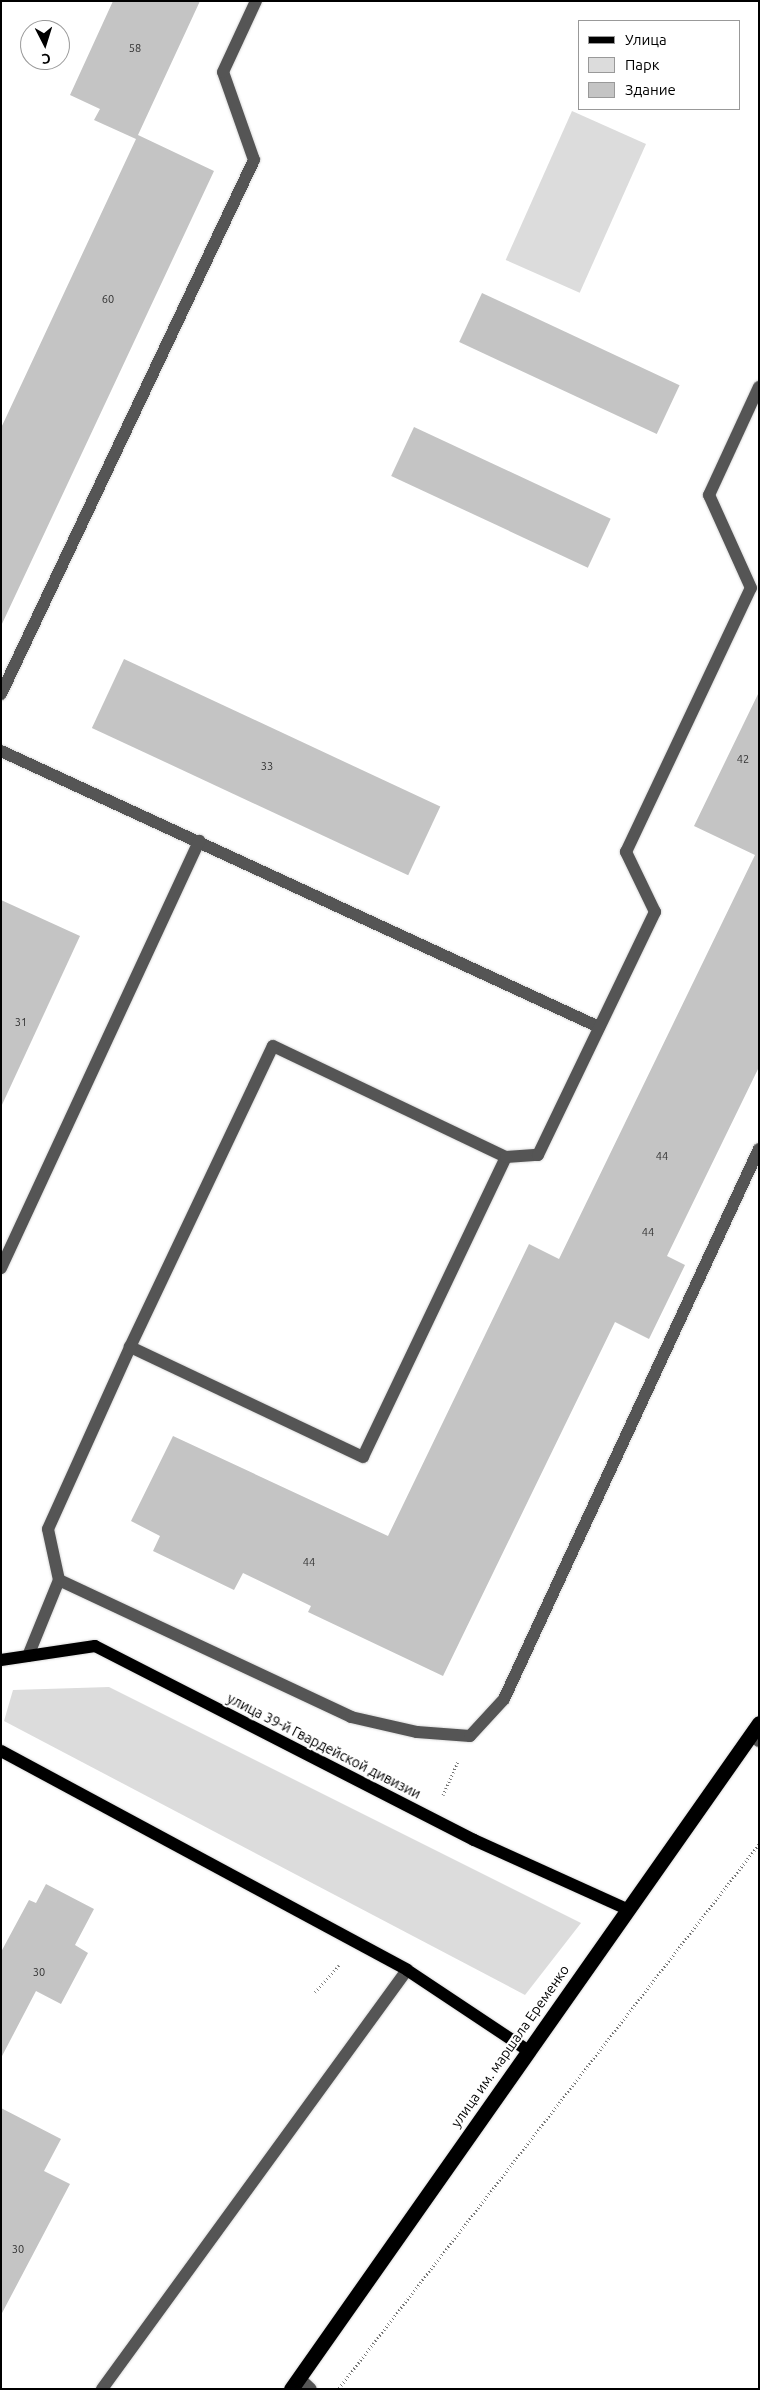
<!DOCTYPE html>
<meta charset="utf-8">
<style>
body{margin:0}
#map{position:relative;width:760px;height:2390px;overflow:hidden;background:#fff;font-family:Ubuntu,sans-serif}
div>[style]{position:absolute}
.green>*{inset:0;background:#dcdcdc;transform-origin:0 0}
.building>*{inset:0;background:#c4c4c4;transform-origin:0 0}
.path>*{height:3px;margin-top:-1.5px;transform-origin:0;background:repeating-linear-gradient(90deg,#777 0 1px,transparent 0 3.5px)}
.roads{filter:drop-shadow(0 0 1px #dbdbdb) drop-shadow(0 0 1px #dbdbdb)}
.minor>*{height:12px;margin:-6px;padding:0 6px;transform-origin:6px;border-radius:6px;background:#555}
.major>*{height:12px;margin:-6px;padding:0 6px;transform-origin:6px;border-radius:6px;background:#000}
.highway>*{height:15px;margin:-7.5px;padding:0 7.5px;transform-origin:7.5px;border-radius:7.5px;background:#000}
span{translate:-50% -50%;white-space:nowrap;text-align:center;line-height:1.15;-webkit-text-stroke:4px #fff;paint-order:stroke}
.number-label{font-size:11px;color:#313131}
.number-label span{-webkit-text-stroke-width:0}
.street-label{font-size:14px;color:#000}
.frame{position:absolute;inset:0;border:2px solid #000;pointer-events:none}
.legend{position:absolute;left:578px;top:20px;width:162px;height:90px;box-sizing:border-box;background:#fff;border:1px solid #999;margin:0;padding:6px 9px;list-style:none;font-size:15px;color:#000}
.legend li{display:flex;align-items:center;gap:10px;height:25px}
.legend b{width:25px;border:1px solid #999}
.north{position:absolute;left:20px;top:20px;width:50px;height:50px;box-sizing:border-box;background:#fff;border:1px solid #999;border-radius:50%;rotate:175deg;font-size:14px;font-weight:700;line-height:20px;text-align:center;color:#000}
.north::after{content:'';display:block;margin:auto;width:18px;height:22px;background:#000;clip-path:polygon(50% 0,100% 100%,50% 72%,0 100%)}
</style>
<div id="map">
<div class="green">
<div style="left:572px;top:111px;width:81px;height:163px;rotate:24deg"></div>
<div style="clip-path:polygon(109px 1687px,581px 1923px,525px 1995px,4px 1721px,13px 1690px)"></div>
</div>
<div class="building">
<div style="clip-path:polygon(113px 1px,200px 1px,138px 135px,214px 171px,1px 626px,1px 428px,136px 139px,94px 120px,100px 109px,70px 95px)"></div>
<div style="left:482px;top:293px;width:218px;height:54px;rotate:25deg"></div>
<div style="left:414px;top:427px;width:217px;height:54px;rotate:25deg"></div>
<div style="left:124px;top:659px;width:349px;height:76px;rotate:25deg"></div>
<div style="clip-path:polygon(759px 692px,759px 1067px,667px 1256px,685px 1265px,649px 1339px,615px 1322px,443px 1676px,308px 1612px,311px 1606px,243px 1573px,234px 1590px,153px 1551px,160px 1536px,131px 1521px,173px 1436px,388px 1536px,529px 1244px,559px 1259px,755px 855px,694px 826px)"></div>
<div style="clip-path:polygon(1px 900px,80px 936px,1px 1107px)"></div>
<div style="clip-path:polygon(46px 1884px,94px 1909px,75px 1945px,88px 1953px,61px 2004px,36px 1991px,1px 2058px,1px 1952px,29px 1900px,36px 1903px)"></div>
<div style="clip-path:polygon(1px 2108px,61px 2139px,44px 2171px,70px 2184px,1px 2315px)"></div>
</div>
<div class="path">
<div style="left:443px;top:1795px;width:36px;rotate:-66deg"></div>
<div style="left:315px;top:1992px;width:36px;rotate:-48deg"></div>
<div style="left:339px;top:2388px;width:687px;rotate:-52.33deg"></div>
</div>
<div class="roads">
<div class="minor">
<div style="left:1px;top:694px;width:591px;rotate:-64.65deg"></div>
<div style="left:254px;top:160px;width:93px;rotate:-109.4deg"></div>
<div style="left:223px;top:72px;width:78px;rotate:-65.1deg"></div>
<div style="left:1px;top:751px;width:659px;rotate:24.78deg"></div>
<div style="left:273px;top:1046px;width:258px;rotate:25.5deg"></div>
<div style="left:506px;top:1157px;width:332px;rotate:115.5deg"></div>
<div style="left:363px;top:1457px;width:258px;rotate:-154.7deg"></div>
<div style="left:130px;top:1347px;width:333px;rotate:-64.6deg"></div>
<div style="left:506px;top:1157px;width:32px;rotate:-4deg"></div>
<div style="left:538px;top:1155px;width:270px;rotate:-64.3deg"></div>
<div style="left:655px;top:912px;width:67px;rotate:-115.8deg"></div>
<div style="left:626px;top:852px;width:292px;rotate:-64.7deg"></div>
<div style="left:751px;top:588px;width:102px;rotate:-114.3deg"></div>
<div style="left:709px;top:495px;width:119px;rotate:-65.2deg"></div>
<div style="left:1px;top:1268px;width:471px;rotate:-65.1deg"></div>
<div style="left:59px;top:1580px;width:52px;rotate:-102.2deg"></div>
<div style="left:48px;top:1529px;width:200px;rotate:-65.7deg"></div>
<div style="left:28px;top:1656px;width:82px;rotate:-67.8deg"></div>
<div style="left:59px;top:1580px;width:323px;rotate:25.1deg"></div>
<div style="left:351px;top:1717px;width:68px;rotate:12.8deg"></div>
<div style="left:417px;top:1732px;width:53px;rotate:4.3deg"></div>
<div style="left:470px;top:1736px;width:50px;rotate:-47.4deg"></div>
<div style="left:504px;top:1699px;width:606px;rotate:-65.13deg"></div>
<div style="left:751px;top:1735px;width:10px;rotate:37deg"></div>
<div style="left:299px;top:2378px;width:16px;rotate:43deg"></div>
<div style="left:102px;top:2389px;width:518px;rotate:-53.95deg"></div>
</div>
<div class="major">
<div style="left:1px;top:1660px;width:95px;rotate:-8.5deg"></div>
<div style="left:95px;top:1646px;width:426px;rotate:27.1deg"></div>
<div style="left:474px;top:1840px;width:168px;rotate:24.3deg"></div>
<div style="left:1px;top:1751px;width:461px;rotate:28.3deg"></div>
<div style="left:407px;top:1970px;width:143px;rotate:33.6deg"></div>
</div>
<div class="highway">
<div style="left:291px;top:2389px;width:814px;rotate:-54.9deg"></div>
</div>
</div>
<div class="number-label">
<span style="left:135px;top:48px">58</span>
<span style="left:108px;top:299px">60</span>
<span style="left:743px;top:759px">42</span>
<span style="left:267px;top:766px">33</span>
<span style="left:21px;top:1022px">31</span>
<span style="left:662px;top:1156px">44</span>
<span style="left:648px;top:1232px">44</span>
<span style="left:309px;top:1562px">44</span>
<span style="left:39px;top:1972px">30</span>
<span style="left:18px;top:2249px">30</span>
</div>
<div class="street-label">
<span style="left:324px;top:1746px;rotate:27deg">улица 39-й Гвардейской дивизии</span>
<span style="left:510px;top:2046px;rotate:-55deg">улица им. маршала Еременко</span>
</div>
<div class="frame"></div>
<ul class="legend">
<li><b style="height:6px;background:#000"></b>Улица</li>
<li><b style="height:14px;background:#dcdcdc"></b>Парк</li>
<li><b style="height:14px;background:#c4c4c4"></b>Здание</li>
</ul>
<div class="north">С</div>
</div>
